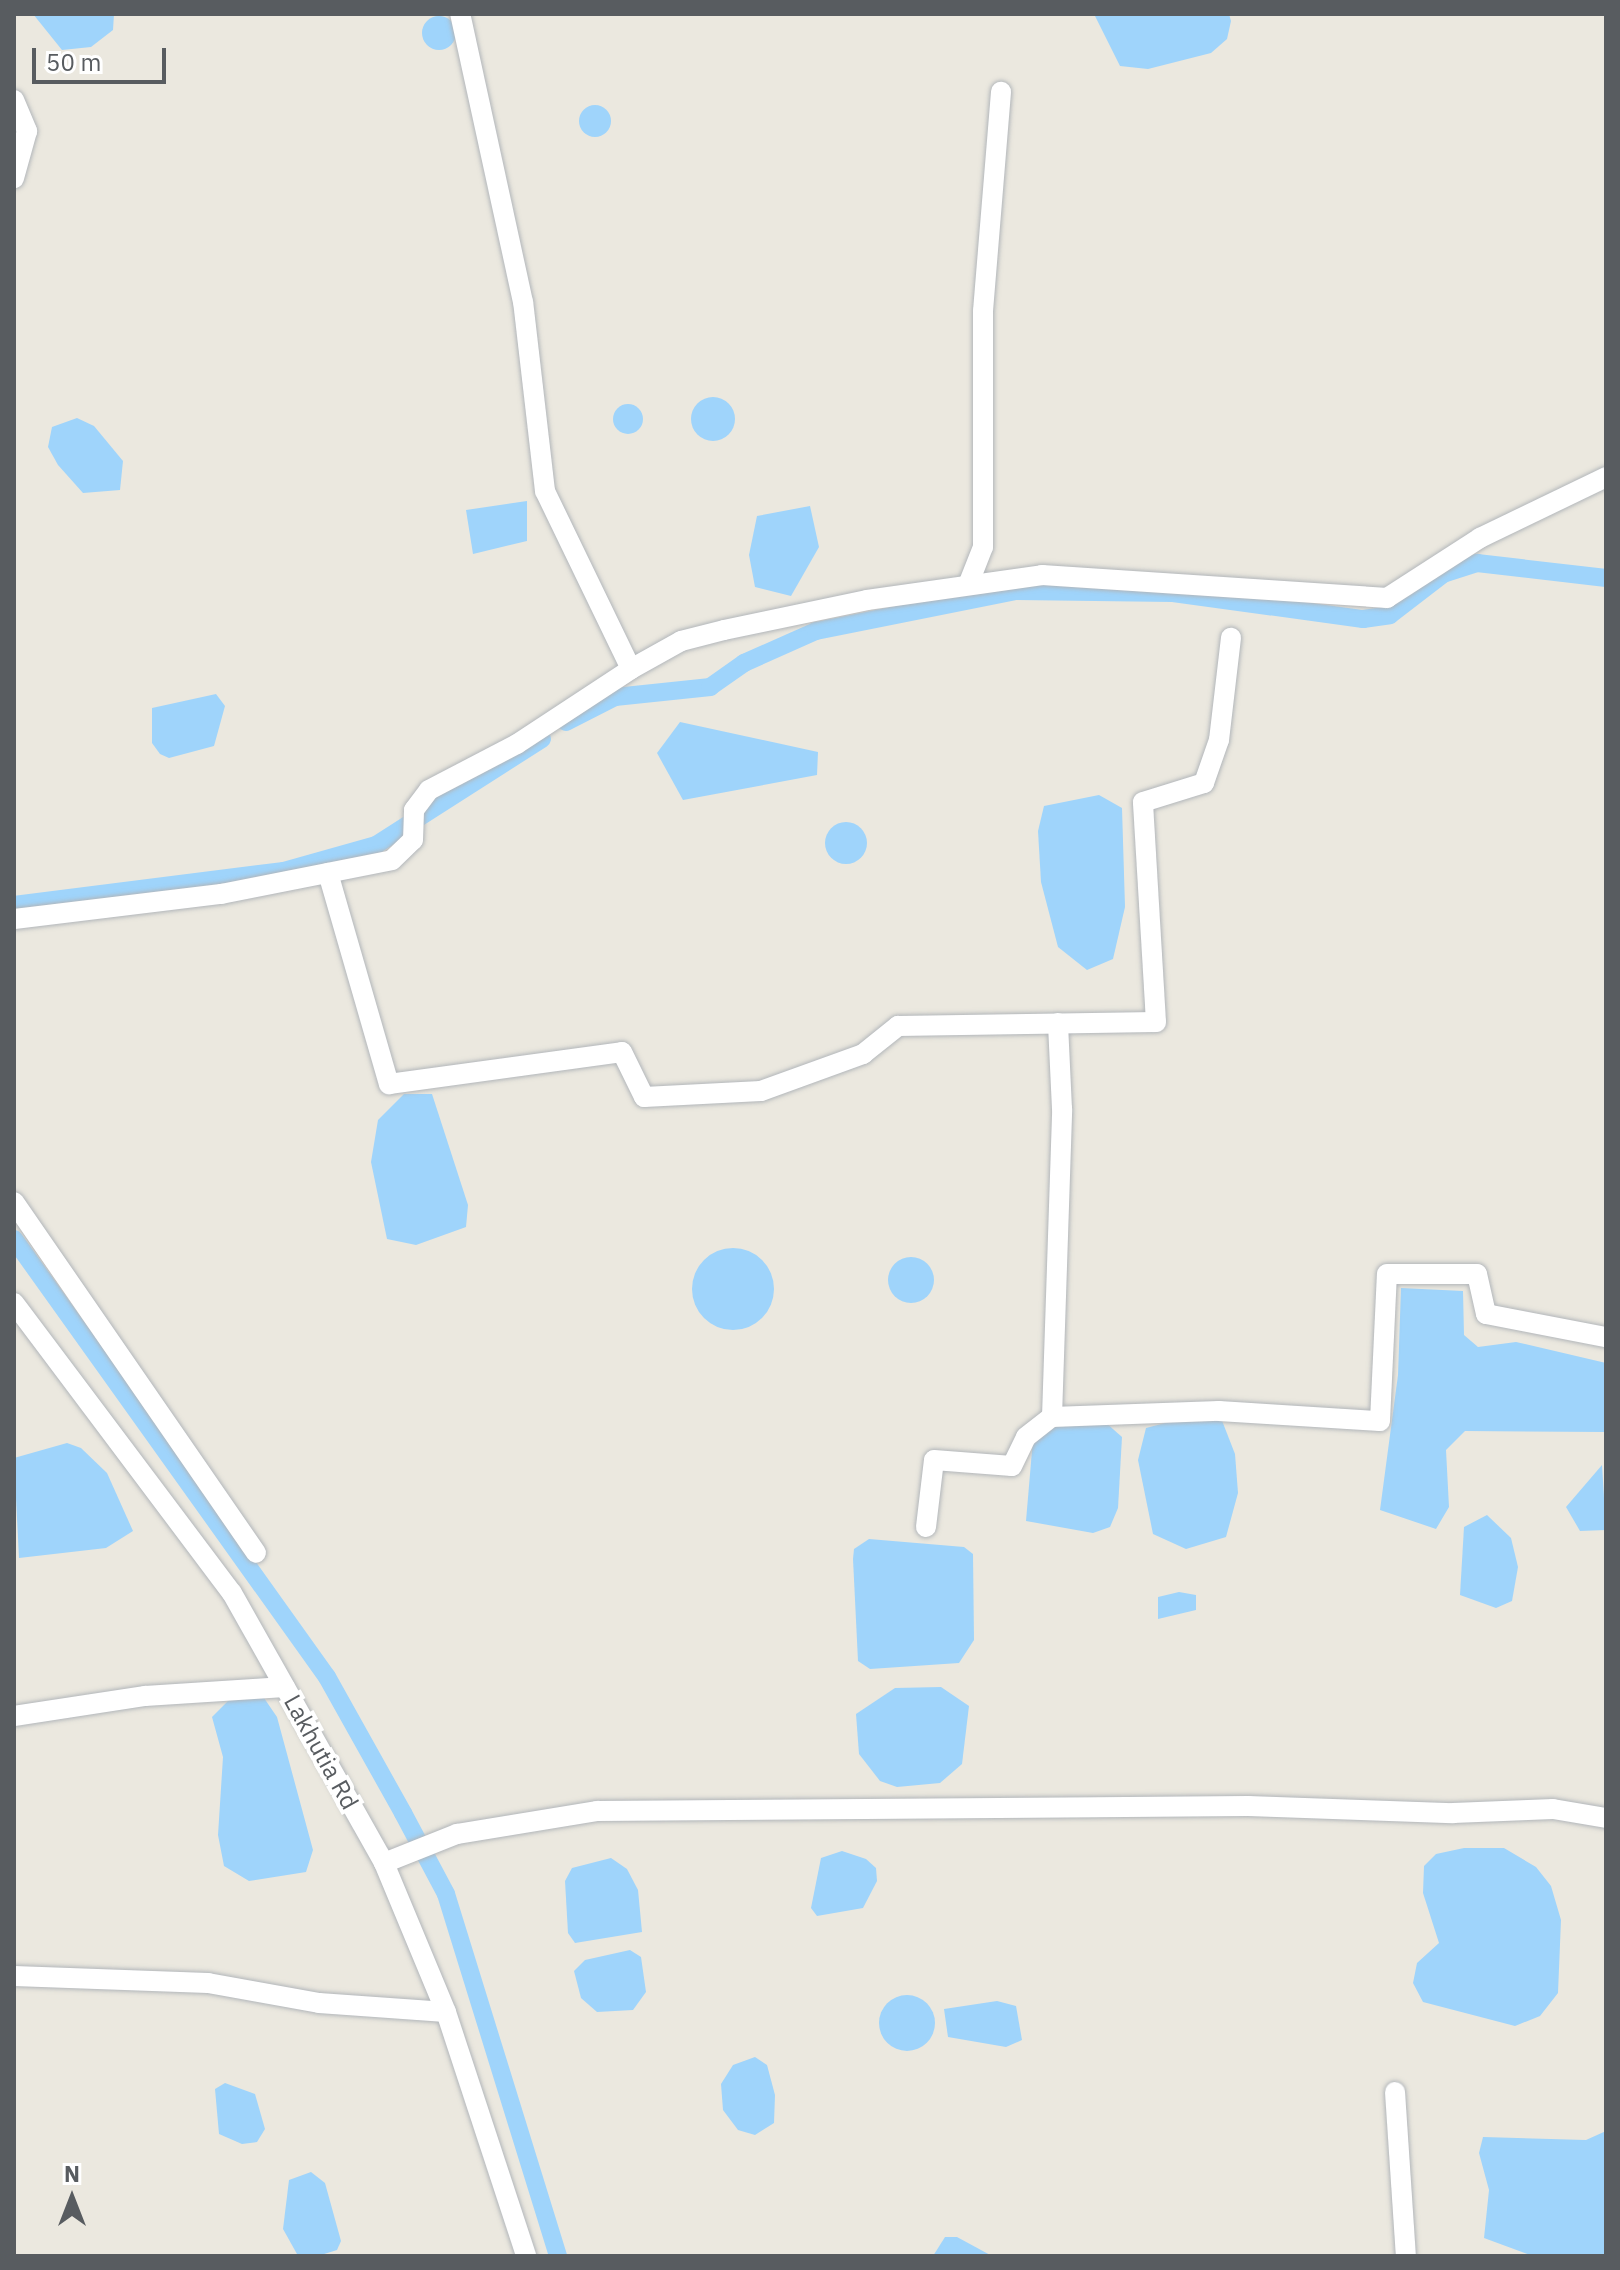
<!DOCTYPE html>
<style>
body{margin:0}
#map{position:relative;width:1620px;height:2270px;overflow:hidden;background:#ebe8df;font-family:"IBM Plex Sans",sans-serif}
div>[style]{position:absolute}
.water>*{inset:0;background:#9fd4fb}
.round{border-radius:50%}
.canal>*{height:18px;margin:-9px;padding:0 9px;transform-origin:9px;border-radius:9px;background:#9fd4fb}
.roads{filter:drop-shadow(0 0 2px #b2b6ba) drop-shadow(0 0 2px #b2b6ba)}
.minor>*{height:20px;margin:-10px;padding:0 10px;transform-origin:10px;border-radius:10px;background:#fff}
span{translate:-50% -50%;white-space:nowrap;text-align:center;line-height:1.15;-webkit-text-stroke:8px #fff;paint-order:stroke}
.street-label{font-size:24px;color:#585c60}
.frame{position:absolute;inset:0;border:16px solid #585c60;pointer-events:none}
.north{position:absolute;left:32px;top:2158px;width:80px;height:80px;-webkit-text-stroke:6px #fff;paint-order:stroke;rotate:0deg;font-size:22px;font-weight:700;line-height:32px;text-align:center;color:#585c60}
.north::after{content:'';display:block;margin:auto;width:28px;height:36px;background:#585c60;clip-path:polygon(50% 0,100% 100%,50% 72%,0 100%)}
.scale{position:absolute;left:32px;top:48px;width:134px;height:36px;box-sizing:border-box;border:4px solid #585c60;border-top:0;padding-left:10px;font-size:24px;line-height:28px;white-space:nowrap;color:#585c60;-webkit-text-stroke:6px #fff;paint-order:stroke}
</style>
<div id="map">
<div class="water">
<div style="clip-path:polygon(33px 14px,114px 14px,113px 30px,91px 47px,62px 50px)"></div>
<div style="clip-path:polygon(1094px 14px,1229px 14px,1231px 21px,1227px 39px,1211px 53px,1148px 69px,1120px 66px)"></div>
<div class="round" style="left:422px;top:16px;width:34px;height:34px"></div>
<div class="round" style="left:579px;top:105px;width:32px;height:32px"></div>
<div class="round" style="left:691px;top:397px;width:44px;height:44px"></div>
<div class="round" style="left:613px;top:404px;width:30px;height:30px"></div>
<div style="clip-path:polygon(77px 418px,94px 426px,123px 461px,120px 490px,83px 493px,58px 465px,48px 447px,52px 427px)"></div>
<div style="clip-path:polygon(527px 501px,527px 541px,473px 554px,466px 510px)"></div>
<div style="clip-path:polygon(810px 506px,819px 547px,791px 596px,755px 587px,749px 555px,757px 516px)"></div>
<div style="clip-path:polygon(216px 694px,225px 706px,214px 746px,169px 758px,160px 754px,152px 743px,152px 708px)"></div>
<div style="clip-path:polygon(680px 722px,818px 752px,817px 775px,683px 800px,657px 753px)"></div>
<div style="clip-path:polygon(1099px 795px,1122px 808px,1125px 907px,1113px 959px,1087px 970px,1058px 947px,1041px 882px,1038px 831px,1044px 806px)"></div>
<div class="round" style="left:825px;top:822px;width:42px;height:42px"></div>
<div style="clip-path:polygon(404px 1094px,432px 1094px,468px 1205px,466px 1227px,416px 1245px,387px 1239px,371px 1162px,378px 1120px)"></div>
<div class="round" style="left:692px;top:1248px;width:82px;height:82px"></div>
<div class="round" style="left:888px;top:1257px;width:46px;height:46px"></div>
<div style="clip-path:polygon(1401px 1288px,1463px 1291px,1464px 1335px,1478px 1347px,1516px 1342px,1606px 1363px,1606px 1432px,1465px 1431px,1446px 1450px,1449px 1507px,1436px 1529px,1380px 1510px,1398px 1375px)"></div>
<div style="clip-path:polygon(1188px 1417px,1221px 1418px,1235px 1454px,1238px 1493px,1226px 1537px,1186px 1549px,1153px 1534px,1138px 1460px,1146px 1428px)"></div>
<div style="clip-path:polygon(1105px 1422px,1122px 1437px,1118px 1508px,1110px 1527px,1093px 1533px,1026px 1521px,1033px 1439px,1049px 1423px)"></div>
<div style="clip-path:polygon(67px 1443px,81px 1448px,107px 1473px,133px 1531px,106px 1548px,19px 1558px,14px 1458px)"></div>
<div style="clip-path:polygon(1602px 1465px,1606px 1530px,1580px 1531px,1566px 1507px)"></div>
<div style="clip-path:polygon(1487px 1515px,1511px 1538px,1518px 1567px,1512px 1601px,1496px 1608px,1460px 1595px,1464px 1527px)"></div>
<div style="clip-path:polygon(869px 1539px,964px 1547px,973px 1554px,974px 1640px,959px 1663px,870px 1669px,858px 1661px,853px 1559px,854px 1549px)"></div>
<div style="clip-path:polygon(1179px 1592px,1196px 1595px,1196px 1610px,1158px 1619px,1158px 1597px)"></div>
<div style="clip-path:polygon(941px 1687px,969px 1706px,962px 1764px,940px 1783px,897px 1787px,880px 1781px,859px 1754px,856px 1714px,895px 1688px)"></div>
<div style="clip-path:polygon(232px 1697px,264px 1698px,277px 1717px,313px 1850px,306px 1872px,249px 1881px,224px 1866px,218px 1835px,223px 1757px,212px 1717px)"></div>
<div style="clip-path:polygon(1464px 1848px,1504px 1848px,1536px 1867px,1551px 1886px,1561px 1920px,1558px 1993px,1540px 2016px,1515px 2026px,1423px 2002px,1413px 1983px,1417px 1963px,1439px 1943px,1423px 1893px,1424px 1866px,1436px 1854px)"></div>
<div style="clip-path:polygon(842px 1851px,866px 1859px,876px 1868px,877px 1881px,863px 1908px,817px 1916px,811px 1908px,821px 1858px)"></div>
<div style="clip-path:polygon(611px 1858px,627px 1869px,638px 1890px,642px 1932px,575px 1943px,568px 1933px,565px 1881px,572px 1868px)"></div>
<div style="clip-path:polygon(630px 1950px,641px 1957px,646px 1992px,633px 2010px,597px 2012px,581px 1998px,574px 1971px,585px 1960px)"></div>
<div class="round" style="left:879px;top:1995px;width:56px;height:56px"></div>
<div style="clip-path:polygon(997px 2001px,1016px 2006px,1022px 2040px,1006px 2047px,948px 2037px,944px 2009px)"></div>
<div style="clip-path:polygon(755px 2057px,767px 2065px,775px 2095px,774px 2123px,755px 2135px,738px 2130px,723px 2110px,721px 2084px,733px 2065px)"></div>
<div style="clip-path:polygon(225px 2083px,255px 2094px,265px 2129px,257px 2142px,242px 2144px,219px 2134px,215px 2089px)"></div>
<div style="clip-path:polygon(1606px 2131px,1606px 2256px,1533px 2256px,1484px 2238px,1489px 2190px,1479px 2153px,1483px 2137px,1586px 2140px)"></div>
<div style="clip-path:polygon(311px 2172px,325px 2183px,341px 2241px,337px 2250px,321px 2255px,297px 2254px,283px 2229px,289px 2180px)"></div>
<div style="clip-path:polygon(945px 2237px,957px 2237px,992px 2256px,933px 2256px)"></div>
</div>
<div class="canal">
<div style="left:566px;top:722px;width:55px;rotate:-27deg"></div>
<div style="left:615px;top:697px;width:96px;rotate:-6deg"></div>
<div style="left:710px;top:687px;width:42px;rotate:-35.2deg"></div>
<div style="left:744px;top:663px;width:79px;rotate:-24deg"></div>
<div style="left:816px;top:631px;width:204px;rotate:-11.3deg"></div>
<div style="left:1016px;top:591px;width:157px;rotate:0.7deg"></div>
<div style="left:1173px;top:593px;width:192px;rotate:7.8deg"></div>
<div style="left:1363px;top:619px;width:27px;rotate:-8deg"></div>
<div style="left:1390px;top:615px;width:67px;rotate:-37.7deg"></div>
<div style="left:1443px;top:574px;width:36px;rotate:-18deg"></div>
<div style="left:1477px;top:563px;width:130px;rotate:6.6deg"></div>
<div style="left:14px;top:905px;width:272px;rotate:-7.2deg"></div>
<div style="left:284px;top:871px;width:96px;rotate:-15.8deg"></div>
<div style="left:376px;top:845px;width:197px;rotate:-32.6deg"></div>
<div style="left:14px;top:1239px;width:538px;rotate:54.45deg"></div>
<div style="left:327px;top:1677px;width:156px;rotate:60.8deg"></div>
<div style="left:403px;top:1813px;width:92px;rotate:62deg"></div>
<div style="left:446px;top:1894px;width:379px;rotate:72.8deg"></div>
</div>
<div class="roads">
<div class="minor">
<div style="left:14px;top:100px;width:34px;rotate:67deg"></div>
<div style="left:27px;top:131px;width:49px;rotate:105.5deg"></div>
<div style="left:968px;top:585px;width:41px;rotate:-68.5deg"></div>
<div style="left:983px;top:547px;width:236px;rotate:-90deg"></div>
<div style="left:983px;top:311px;width:220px;rotate:-85.3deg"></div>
<div style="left:631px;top:669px;width:57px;rotate:-29.2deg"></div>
<div style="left:681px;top:641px;width:44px;rotate:-14.3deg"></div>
<div style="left:724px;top:630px;width:146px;rotate:-11.8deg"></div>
<div style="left:867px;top:600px;width:177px;rotate:-8.1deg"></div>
<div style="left:1042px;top:575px;width:346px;rotate:3.8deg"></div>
<div style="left:1387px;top:598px;width:111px;rotate:-32.8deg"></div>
<div style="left:1480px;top:538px;width:140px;rotate:-25.8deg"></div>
<div style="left:328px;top:873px;width:220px;rotate:73.9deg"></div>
<div style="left:389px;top:1084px;width:235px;rotate:-7.8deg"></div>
<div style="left:622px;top:1052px;width:50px;rotate:63.9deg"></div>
<div style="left:644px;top:1097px;width:117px;rotate:-2.9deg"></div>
<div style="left:761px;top:1091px;width:109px;rotate:-19.9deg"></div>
<div style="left:863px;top:1054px;width:45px;rotate:-38.7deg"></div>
<div style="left:898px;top:1026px;width:258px;rotate:-0.9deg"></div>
<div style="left:1156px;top:1022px;width:220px;rotate:-93.4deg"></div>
<div style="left:1143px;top:802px;width:64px;rotate:-17.3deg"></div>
<div style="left:1204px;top:783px;width:46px;rotate:-70.8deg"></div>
<div style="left:1219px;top:740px;width:103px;rotate:-83.3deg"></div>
<div style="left:14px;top:919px;width:209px;rotate:-6.9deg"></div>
<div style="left:221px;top:894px;width:174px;rotate:-11.2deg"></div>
<div style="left:392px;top:860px;width:29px;rotate:-44deg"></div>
<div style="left:413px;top:840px;width:30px;rotate:-88deg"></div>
<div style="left:414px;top:810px;width:25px;rotate:-53deg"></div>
<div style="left:429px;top:790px;width:99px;rotate:-27.6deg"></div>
<div style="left:517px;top:744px;width:136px;rotate:-33.3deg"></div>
<div style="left:631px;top:669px;width:198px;rotate:-115.8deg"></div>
<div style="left:545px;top:491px;width:190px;rotate:-96.6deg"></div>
<div style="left:523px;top:302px;width:295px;rotate:-102.3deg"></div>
<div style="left:14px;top:1202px;width:426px;rotate:55.4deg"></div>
<div style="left:14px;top:1303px;width:363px;rotate:53.1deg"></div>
<div style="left:232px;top:1593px;width:310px;rotate:60.6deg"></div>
<div style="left:384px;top:1863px;width:161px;rotate:67.4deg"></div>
<div style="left:446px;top:2012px;width:257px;rotate:71.8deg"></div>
<div style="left:1052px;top:1417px;width:167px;rotate:-2.1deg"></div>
<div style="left:1219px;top:1411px;width:161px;rotate:3.6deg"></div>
<div style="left:1380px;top:1421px;width:147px;rotate:-87.3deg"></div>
<div style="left:1387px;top:1274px;width:90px"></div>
<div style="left:1477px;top:1274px;width:41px;rotate:77.3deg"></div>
<div style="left:1486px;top:1314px;width:122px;rotate:10.9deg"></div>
<div style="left:926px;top:1527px;width:67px;rotate:-83.2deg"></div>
<div style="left:934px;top:1460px;width:78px;rotate:4.4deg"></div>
<div style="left:1012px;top:1466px;width:32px;rotate:-64deg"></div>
<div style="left:1026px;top:1437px;width:33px;rotate:-38deg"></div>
<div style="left:1052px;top:1417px;width:308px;rotate:-88.1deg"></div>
<div style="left:1062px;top:1109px;width:86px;rotate:-92.7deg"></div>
<div style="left:14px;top:1716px;width:133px;rotate:-8.7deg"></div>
<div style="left:145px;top:1696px;width:140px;rotate:-3.7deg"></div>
<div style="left:384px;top:1863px;width:79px;rotate:-21.7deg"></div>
<div style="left:457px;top:1834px;width:142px;rotate:-9.3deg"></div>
<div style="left:597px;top:1811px;width:651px;rotate:-0.44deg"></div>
<div style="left:1248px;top:1806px;width:205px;rotate:2deg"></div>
<div style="left:1453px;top:1813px;width:100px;rotate:-2.3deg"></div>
<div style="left:1553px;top:1809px;width:54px;rotate:9.6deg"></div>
<div style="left:14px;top:1976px;width:194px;rotate:2.1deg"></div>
<div style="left:208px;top:1983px;width:113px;rotate:10.2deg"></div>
<div style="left:319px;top:2003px;width:127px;rotate:4.1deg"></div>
<div style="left:1395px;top:2092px;width:164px;rotate:86.2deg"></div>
</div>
</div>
<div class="street-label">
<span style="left:321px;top:1752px;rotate:61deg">Lakhutia Rd</span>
</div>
<div class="frame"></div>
<div class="north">N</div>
<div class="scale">50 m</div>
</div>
